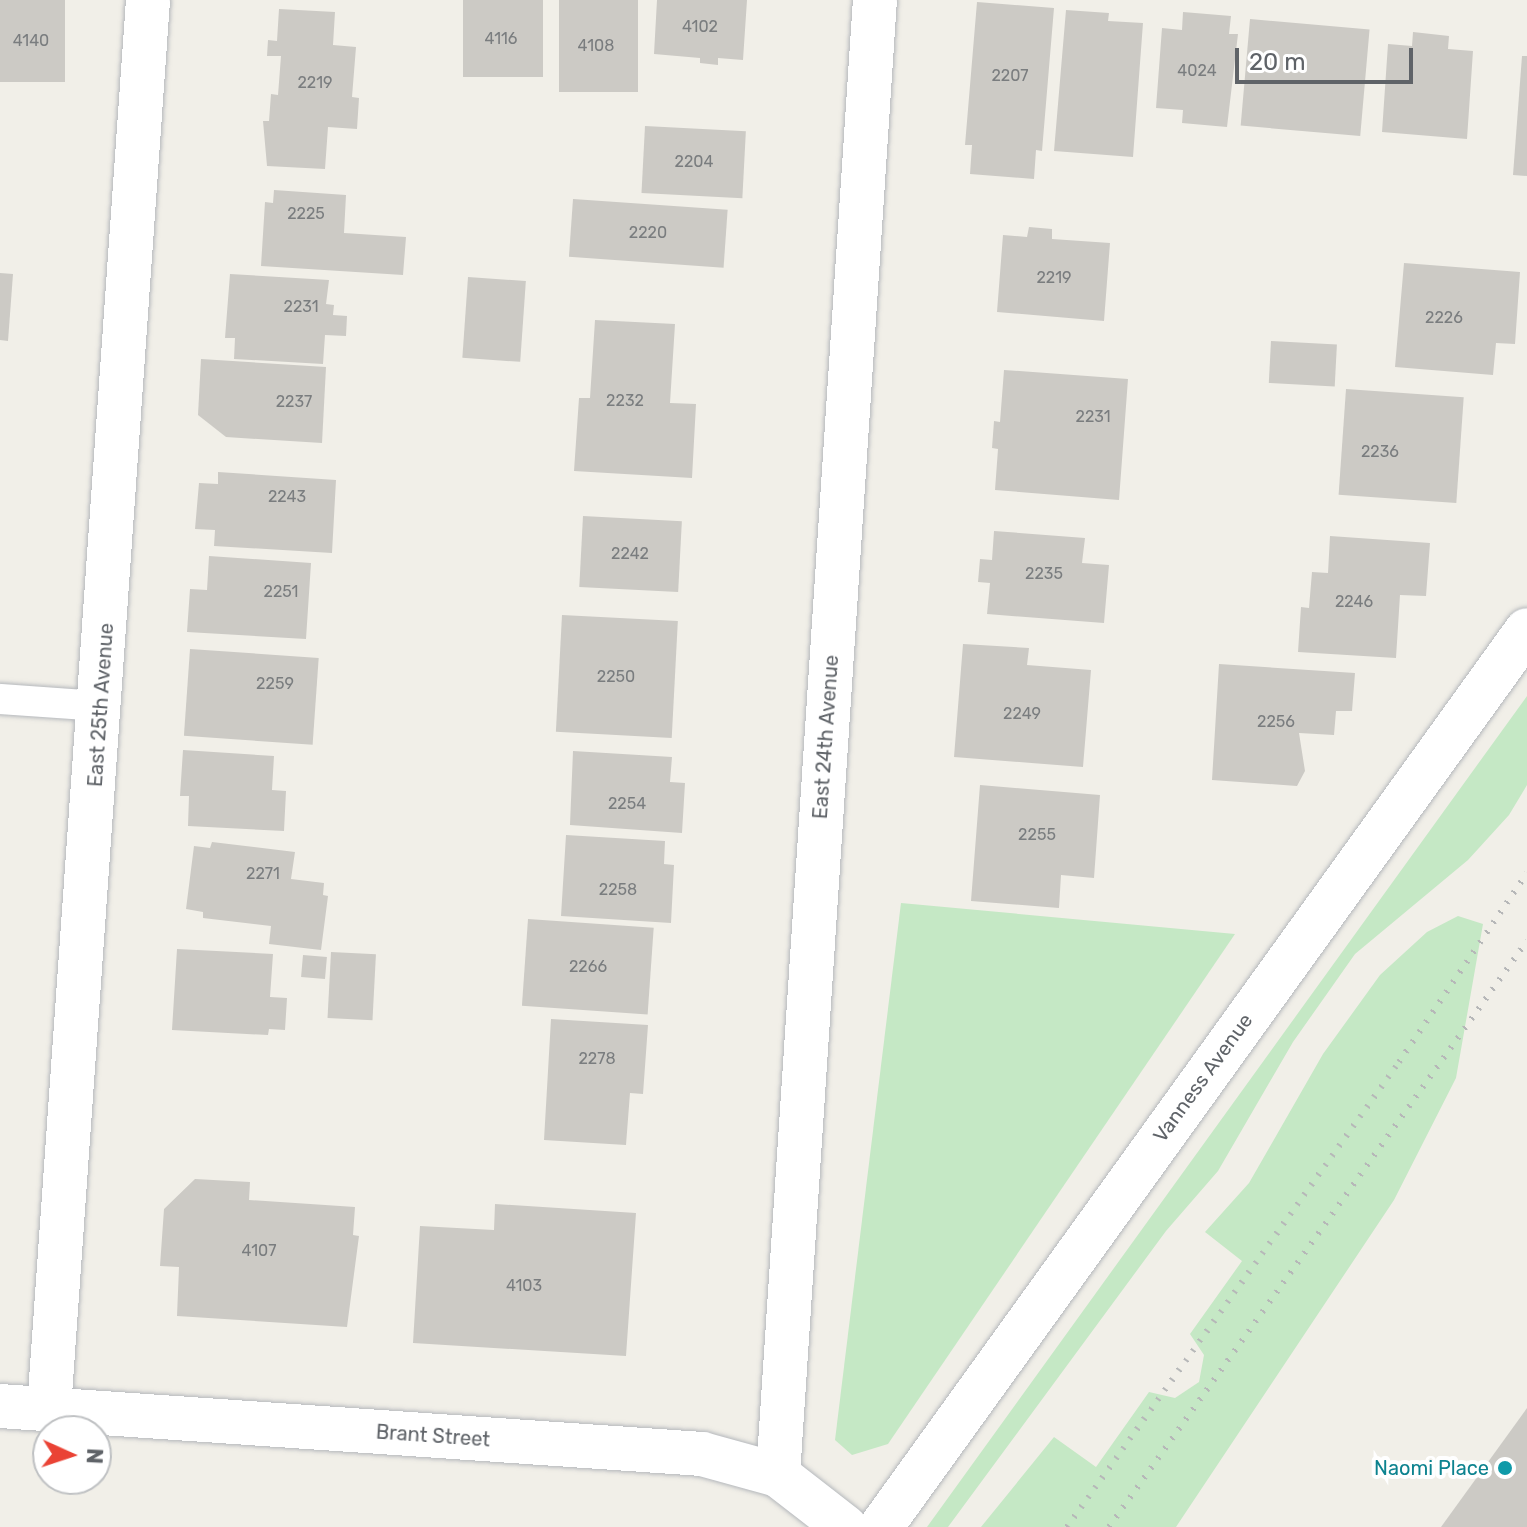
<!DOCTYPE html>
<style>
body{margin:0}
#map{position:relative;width:1527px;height:1527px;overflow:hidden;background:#f1efe8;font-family:Rubik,sans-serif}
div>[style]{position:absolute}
.green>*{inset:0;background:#c5e8c5}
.building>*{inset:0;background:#cccac5;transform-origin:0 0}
.roads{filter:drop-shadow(0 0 2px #b5b8bc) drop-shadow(0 0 2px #b5b8bc)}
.service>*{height:30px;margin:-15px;padding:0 15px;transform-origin:15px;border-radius:15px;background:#fff}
.minor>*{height:44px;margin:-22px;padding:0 22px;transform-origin:22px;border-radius:22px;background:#fff}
.rail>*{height:6px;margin-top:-3px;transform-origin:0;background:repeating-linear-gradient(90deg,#b6b7b8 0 2px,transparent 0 12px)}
.dots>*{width:22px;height:22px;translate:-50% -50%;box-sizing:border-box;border:4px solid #fff;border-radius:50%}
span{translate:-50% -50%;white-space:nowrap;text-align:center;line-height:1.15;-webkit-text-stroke:8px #fff;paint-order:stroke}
.number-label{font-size:16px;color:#7a7d7f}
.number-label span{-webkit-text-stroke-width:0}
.street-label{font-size:20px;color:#5f6368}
.culture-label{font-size:20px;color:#0d838f}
.right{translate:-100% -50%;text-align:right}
.north{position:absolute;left:32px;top:1415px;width:80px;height:80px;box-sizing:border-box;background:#fff;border:2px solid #bfc1c3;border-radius:50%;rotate:93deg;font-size:22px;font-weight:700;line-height:32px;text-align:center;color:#5f6368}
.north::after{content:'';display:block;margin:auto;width:28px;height:36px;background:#ea4335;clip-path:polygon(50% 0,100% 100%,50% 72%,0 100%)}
.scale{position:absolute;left:1235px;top:48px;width:178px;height:36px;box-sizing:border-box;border:4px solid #5f6368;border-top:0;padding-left:10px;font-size:24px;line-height:28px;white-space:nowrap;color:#5f6368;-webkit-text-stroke:6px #fff;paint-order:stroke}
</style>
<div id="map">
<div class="green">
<div style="clip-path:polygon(1527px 696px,1527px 785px,1509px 815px,1468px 860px,1355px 954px,1293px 1042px,1218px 1171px,1166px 1231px,948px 1527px,927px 1527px)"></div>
<div style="clip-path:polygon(901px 903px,1235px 934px,888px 1444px,852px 1455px,835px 1440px)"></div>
<div style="clip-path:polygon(1458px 916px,1483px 924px,1456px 1078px,1394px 1200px,1176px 1527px,981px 1527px,1054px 1437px,1096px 1467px,1149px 1392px,1175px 1398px,1199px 1382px,1204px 1355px,1190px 1334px,1242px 1261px,1205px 1232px,1249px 1183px,1323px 1054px,1380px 975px,1427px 932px)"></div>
</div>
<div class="building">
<div style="left:0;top:0;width:65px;height:82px"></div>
<div style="left:463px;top:0;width:80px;height:77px"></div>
<div style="left:559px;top:0;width:79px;height:92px"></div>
<div style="clip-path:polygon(657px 0,747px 0,743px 60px,718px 58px,718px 65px,700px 63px,700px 58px,654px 54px)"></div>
<div style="clip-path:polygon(977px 2px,1054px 8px,1042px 151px,1036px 150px,1034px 179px,970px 174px,972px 145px,965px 145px)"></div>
<div style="clip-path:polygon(279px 9px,335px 12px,333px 45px,356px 47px,352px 97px,359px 98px,357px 129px,328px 127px,325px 169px,267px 166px,263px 121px,269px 121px,271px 94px,278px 95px,281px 56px,267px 56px,268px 40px,277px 41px)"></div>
<div style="clip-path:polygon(1066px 10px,1109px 13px,1108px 21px,1143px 23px,1133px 157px,1054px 151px)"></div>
<div style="clip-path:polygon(1183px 12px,1231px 16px,1229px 34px,1238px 34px,1227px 127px,1182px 123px,1183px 110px,1156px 108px,1162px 28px,1182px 30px)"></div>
<div style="left:1250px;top:19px;width:120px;height:107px;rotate:5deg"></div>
<div style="clip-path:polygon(1413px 32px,1449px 36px,1448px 49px,1473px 51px,1467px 139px,1382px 132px,1388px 44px,1412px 46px)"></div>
<div style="clip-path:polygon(1522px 56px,1527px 56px,1527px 176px,1513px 175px)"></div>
<div style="left:645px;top:126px;width:101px;height:67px;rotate:3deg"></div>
<div style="clip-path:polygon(274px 190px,346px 195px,344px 233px,406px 237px,403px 275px,261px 266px,265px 202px,273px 203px)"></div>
<div style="left:573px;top:199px;width:155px;height:58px;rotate:4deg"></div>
<div style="clip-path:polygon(1029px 227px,1052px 229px,1052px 239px,1110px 243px,1104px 321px,997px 312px,1003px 235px,1027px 237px)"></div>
<div style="clip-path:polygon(1404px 263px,1520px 272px,1515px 344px,1496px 343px,1493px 375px,1395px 367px)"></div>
<div style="clip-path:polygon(0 273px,13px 274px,8px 341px,0 340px)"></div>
<div style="clip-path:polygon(230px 274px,329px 280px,326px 304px,334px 305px,333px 315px,347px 316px,346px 336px,325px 335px,323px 364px,234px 359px,235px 338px,225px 338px)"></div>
<div style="left:468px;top:277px;width:58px;height:81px;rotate:4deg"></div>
<div style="clip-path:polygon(595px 320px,675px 324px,670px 403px,696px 404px,692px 478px,574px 471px,579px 398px,590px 398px)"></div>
<div style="left:1271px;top:341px;width:66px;height:42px;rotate:3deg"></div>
<div style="clip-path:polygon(201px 359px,326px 367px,322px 443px,226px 437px,198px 415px)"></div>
<div style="clip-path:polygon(1004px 370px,1128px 379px,1119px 500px,995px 490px,998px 449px,992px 448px,994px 421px,1000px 422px)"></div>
<div style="left:1346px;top:389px;width:118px;height:106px;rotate:4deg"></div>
<div style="clip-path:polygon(218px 472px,336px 480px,332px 553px,214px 546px,215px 530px,195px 529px,199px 483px,218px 484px)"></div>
<div style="left:583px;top:516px;width:99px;height:71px;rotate:3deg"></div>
<div style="clip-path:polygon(994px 531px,1085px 538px,1082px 563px,1109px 565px,1104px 623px,987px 614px,990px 583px,978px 582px,980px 559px,992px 560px)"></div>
<div style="clip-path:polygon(1330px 536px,1430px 543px,1426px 596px,1400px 595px,1396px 658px,1298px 652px,1301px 607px,1309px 608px,1312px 572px,1328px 573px)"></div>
<div style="clip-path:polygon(209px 556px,311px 563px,306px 639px,187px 632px,190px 589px,207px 590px)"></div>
<div style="left:562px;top:615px;width:116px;height:117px;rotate:3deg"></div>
<div style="clip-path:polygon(963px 644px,1029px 648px,1027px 665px,1091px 670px,1083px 767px,954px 757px)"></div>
<div style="left:190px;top:649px;width:129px;height:87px;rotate:4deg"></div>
<div style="clip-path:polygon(1219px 664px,1355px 673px,1352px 711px,1336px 711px,1334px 735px,1299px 733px,1305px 771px,1297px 786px,1212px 780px)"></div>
<div style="clip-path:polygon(183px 750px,274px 756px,272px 790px,286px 791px,284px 831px,188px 826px,189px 796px,180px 796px)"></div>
<div style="clip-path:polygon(573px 751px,672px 757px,670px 782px,685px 783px,682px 833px,570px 825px)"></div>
<div style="clip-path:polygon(980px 785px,1100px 795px,1094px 878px,1061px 875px,1059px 908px,971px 901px)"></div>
<div style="clip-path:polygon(566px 835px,665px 841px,664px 864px,674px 865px,671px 923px,561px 916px)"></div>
<div style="clip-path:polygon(212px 842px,295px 852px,291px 879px,324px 883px,323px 895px,328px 896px,321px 950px,269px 944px,271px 926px,203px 918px,203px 912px,186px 909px,194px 846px,210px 848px)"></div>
<div style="left:528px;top:919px;width:126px;height:87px;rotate:4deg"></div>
<div style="clip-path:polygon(177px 949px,273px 954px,270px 997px,287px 998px,285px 1030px,269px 1029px,268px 1035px,172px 1030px)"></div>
<div style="left:331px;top:952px;width:45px;height:66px;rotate:3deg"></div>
<div style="left:303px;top:955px;width:24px;height:22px;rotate:5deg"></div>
<div style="clip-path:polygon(551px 1019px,648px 1025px,643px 1094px,630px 1093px,626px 1145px,544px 1140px)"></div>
<div style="clip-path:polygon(195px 1179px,250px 1182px,249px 1200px,355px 1207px,353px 1235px,359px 1236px,347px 1327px,177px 1316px,179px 1267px,160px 1266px,164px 1209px)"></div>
<div style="clip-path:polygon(495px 1204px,636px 1213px,626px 1356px,413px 1343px,420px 1226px,494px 1230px)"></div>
<div style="clip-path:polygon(1527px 1408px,1527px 1527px,1441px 1527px)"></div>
</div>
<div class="roads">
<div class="service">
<div style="left:0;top:699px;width:101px;rotate:4deg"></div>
</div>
<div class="minor">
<div style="left:0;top:1406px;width:704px;rotate:3.91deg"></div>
<div style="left:702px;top:1454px;width:79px;rotate:15.4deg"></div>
<div style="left:778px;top:1475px;width:85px;rotate:37.8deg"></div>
<div style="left:49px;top:1409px;width:1412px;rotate:-85.98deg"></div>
<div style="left:778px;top:1475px;width:1478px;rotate:-86.24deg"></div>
<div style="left:881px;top:1527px;width:1105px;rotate:-54.24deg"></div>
</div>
</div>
<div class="rail">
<div style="left:1067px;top:1527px;width:571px;rotate:-54.47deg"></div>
<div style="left:1399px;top:1062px;width:228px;rotate:-55.9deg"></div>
<div style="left:1109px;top:1527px;width:720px;rotate:-54.5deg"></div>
</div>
<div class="dots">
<div style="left:1505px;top:1468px;background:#0f9aa8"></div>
</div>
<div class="number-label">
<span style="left:700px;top:27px">4102</span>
<span style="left:501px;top:39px">4116</span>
<span style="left:31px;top:41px">4140</span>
<span style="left:596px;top:46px">4108</span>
<span style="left:1197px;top:71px">4024</span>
<span style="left:1010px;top:76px">2207</span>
<span style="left:315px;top:83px">2219</span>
<span style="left:694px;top:162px">2204</span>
<span style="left:306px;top:214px">2225</span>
<span style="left:648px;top:233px">2220</span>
<span style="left:1054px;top:278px">2219</span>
<span style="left:301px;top:307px">2231</span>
<span style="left:1444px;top:318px">2226</span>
<span style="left:625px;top:401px">2232</span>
<span style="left:294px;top:402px">2237</span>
<span style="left:1093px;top:417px">2231</span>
<span style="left:1380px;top:452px">2236</span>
<span style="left:287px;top:497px">2243</span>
<span style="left:630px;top:554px">2242</span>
<span style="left:1044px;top:574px">2235</span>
<span style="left:281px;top:592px">2251</span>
<span style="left:1354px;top:602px">2246</span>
<span style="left:616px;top:677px">2250</span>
<span style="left:275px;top:684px">2259</span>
<span style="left:1022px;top:714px">2249</span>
<span style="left:1276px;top:722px">2256</span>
<span style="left:627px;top:804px">2254</span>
<span style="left:1037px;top:835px">2255</span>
<span style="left:263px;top:874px">2271</span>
<span style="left:618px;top:890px">2258</span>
<span style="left:588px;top:967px">2266</span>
<span style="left:597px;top:1059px">2278</span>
<span style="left:259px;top:1251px">4107</span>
<span style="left:524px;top:1286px">4103</span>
</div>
<div class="street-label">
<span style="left:101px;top:705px;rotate:-86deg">East 25th Avenue</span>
<span style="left:826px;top:737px;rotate:-86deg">East 24th Avenue</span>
<span style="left:1203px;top:1078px;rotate:-54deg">Vanness Avenue</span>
<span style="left:433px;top:1436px;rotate:4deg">Brant Street</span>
</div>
<div class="culture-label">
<span class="right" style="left:1489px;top:1468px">Naomi Place</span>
</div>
<div class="north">N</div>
<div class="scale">20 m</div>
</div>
